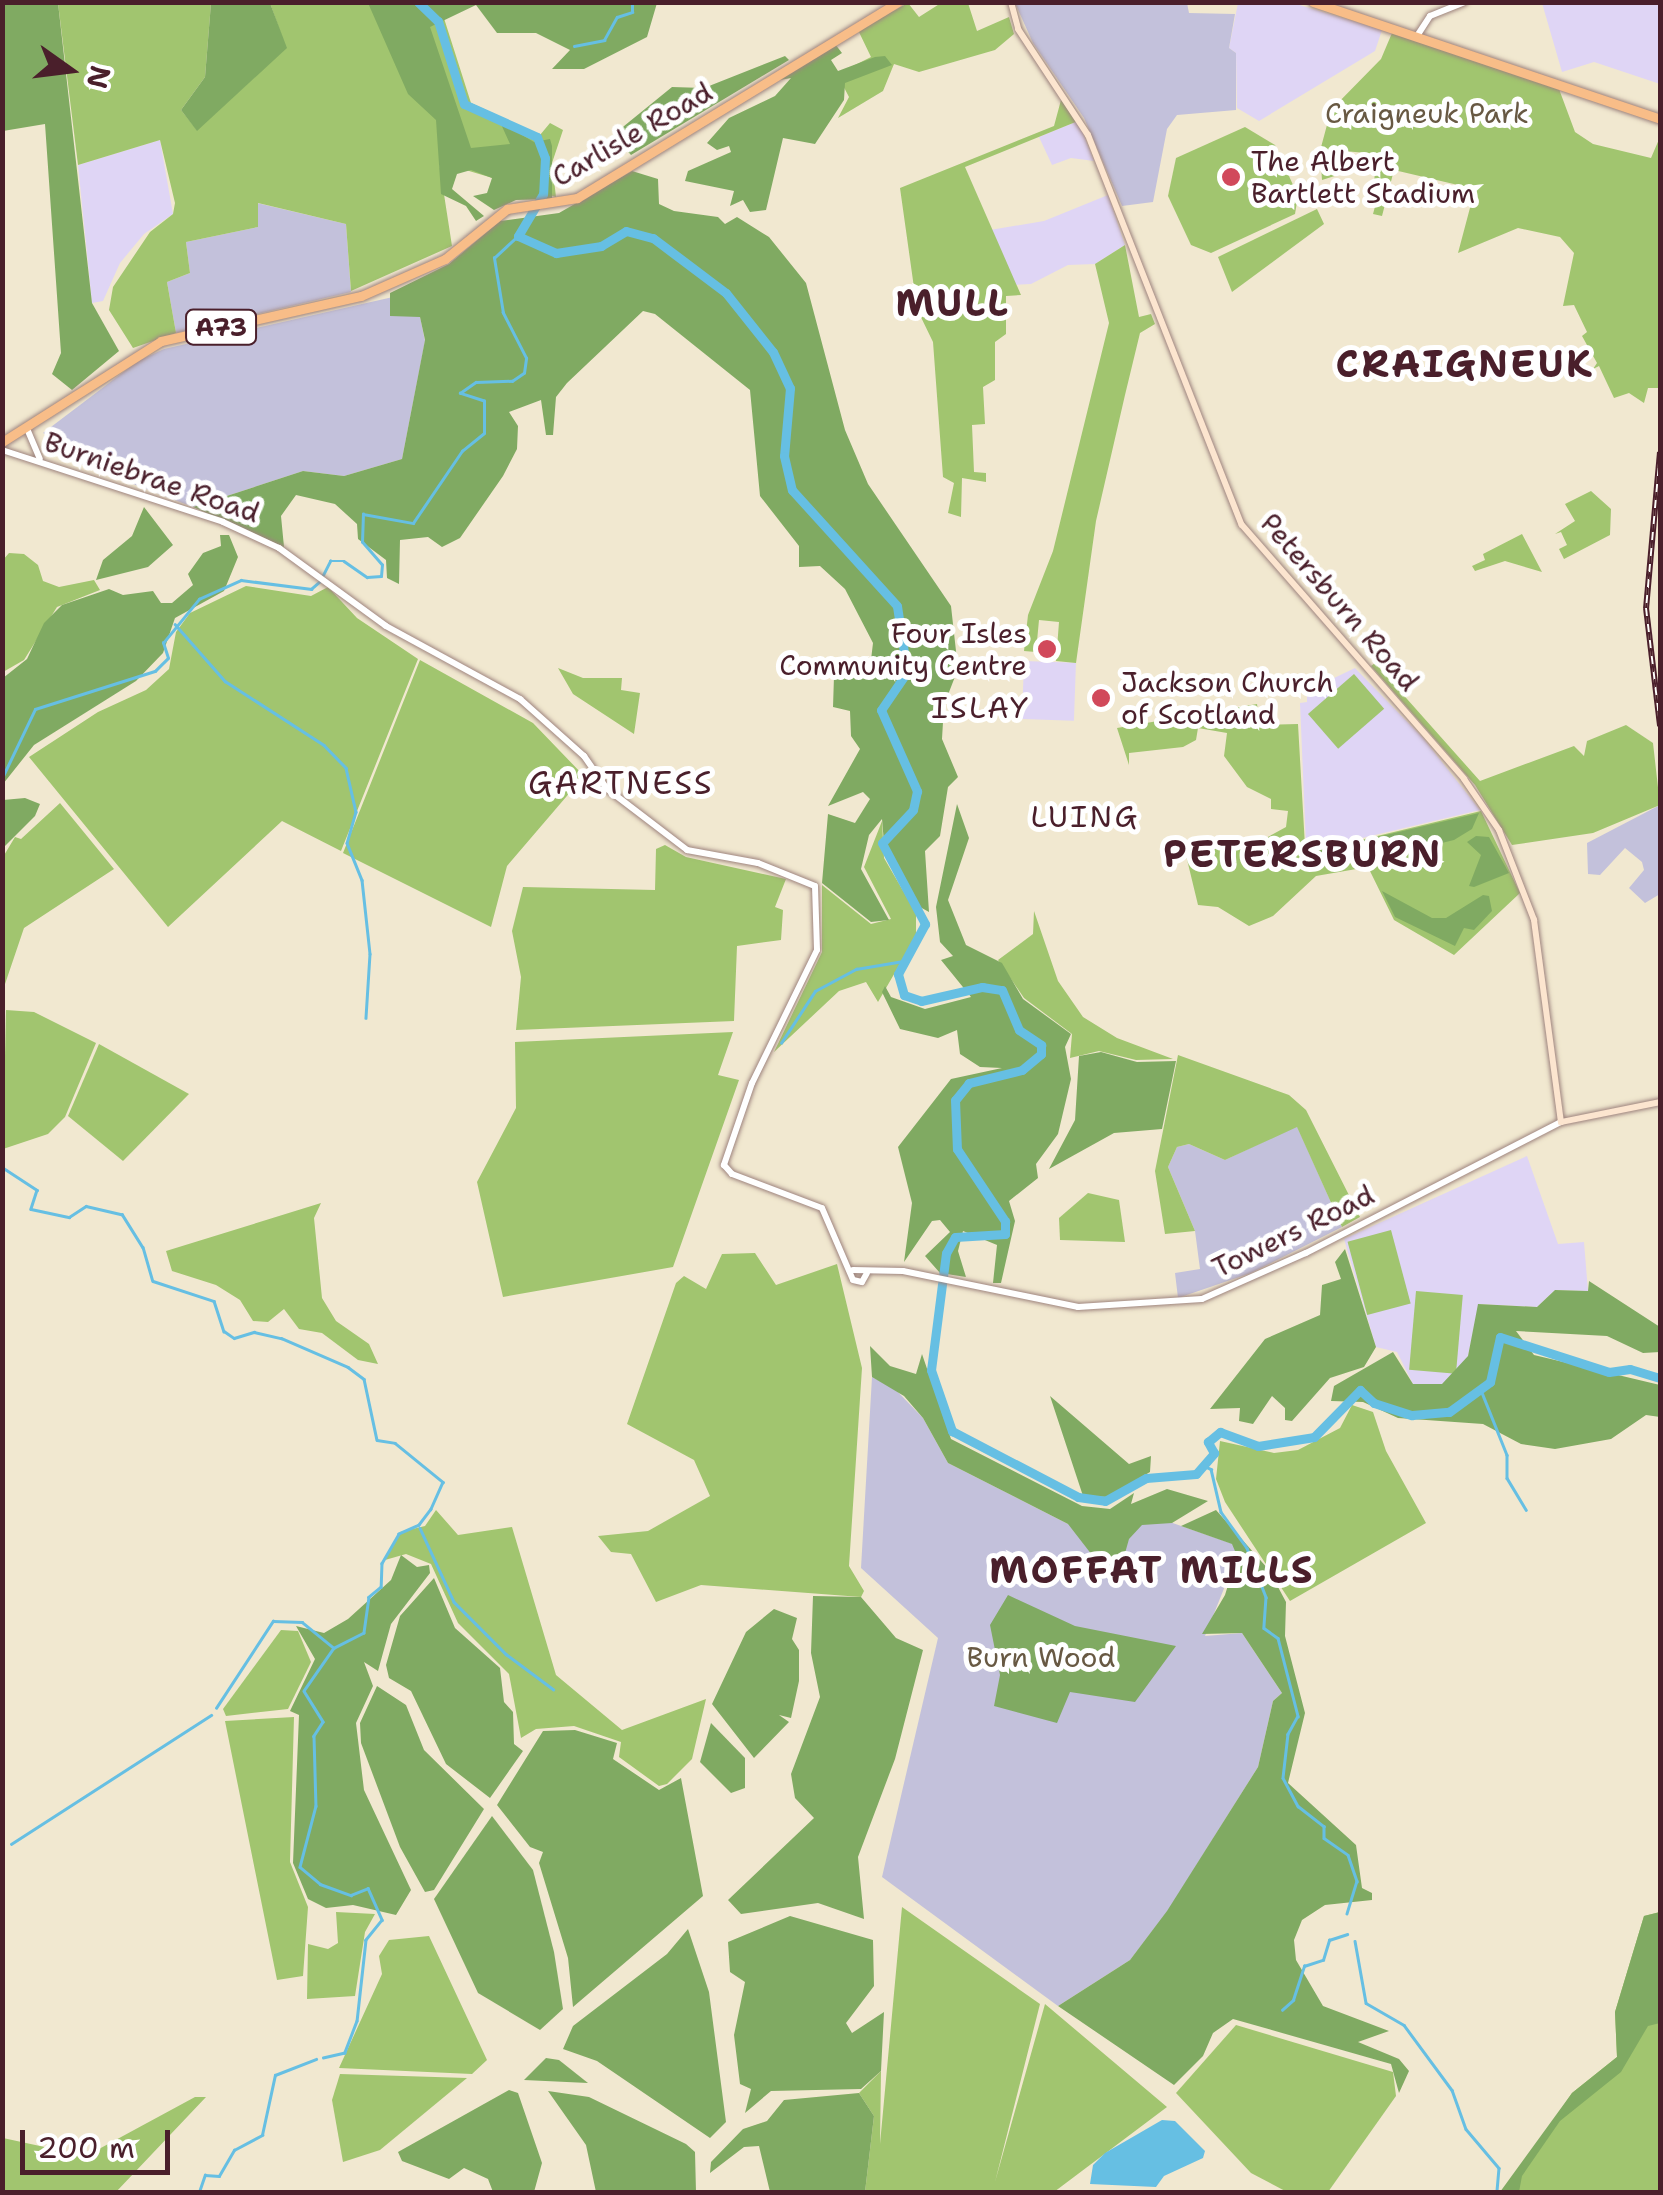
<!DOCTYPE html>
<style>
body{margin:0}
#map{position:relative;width:1663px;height:2195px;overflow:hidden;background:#f1e8d0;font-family:"Shantell Sans",sans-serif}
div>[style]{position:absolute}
.built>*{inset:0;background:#dfd5f5;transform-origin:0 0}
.industrial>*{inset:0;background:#c3c1db}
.green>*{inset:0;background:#a1c56f;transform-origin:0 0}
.forest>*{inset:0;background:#80aa62}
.water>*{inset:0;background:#66bfe3}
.stream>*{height:2.5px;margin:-1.25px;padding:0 1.25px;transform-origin:1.25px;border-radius:1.25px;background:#66bfe3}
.river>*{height:9px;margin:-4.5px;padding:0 4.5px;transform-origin:4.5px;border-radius:4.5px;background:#66bfe3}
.roads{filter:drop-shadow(0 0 2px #9e847e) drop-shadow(0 0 2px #9e847e)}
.tertiary>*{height:6px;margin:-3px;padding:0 3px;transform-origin:3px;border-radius:3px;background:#fff}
.secondary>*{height:6px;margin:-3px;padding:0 3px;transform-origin:3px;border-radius:3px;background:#fce5cf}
.primary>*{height:9px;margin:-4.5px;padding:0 4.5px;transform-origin:4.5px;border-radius:4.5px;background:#f8bd88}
.rail>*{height:6px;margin-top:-3px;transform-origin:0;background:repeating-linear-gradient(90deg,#fff 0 8px,#4a1f2b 0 16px);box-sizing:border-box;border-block:2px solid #4a1f2b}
.dots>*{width:28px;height:28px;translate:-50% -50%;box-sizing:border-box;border:5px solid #fff;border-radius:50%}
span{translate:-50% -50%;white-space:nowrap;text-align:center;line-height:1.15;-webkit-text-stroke:10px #fff;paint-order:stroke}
.shield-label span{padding:2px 8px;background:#fff;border:2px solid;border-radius:8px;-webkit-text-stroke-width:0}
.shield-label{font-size:25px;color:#4a1f2b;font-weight:700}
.park-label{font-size:28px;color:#685943}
.street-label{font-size:28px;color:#4a1f2b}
.poi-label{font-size:28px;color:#4a1f2b}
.left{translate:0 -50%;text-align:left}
.right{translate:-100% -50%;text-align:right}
.neighbourhood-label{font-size:30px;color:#4a1f2b;letter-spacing:2.5px}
.quarter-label{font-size:32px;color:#4a1f2b;letter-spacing:2.5px}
.district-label{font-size:38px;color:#4a1f2b;font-weight:700;letter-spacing:2.5px}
.frame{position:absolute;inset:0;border:5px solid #4a1f2b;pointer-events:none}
.north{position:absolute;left:20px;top:20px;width:100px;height:100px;-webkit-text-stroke:8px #fff;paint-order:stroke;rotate:104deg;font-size:28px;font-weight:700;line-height:40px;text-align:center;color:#4a1f2b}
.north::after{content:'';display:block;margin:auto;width:35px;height:45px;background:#4a1f2b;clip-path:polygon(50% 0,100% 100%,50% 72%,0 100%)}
.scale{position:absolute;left:20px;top:2130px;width:150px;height:45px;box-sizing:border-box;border:5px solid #4a1f2b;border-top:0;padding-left:12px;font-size:30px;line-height:35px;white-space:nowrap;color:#4a1f2b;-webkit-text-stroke:8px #fff;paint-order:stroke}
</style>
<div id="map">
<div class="built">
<div style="clip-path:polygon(1238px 3px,1293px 3px,1382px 30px,1375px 51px,1259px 121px,1237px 108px,1236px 53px,1229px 48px)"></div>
<div style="clip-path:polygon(1542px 3px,1660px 3px,1660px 84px,1594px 62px,1562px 72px)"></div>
<div style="clip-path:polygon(1078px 121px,1094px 161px,1071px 158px,1052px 165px,1039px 137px)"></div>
<div style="clip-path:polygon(160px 140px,173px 214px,144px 234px,120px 263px,103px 301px,92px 303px,78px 165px)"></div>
<div style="clip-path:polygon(1108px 195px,1125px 245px,1095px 264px,1068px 265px,1031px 284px,1013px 285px,990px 230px,1044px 221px)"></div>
<div style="left:1024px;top:661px;width:52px;height:58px;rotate:2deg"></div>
<div style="clip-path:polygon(1355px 668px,1423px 738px,1480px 810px,1316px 849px,1306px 845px,1300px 703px,1307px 702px,1307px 691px)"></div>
<div style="clip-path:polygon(1527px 1156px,1558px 1244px,1584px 1242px,1588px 1291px,1555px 1290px,1537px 1307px,1479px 1304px,1468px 1356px,1457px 1374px,1442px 1384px,1413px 1384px,1397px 1352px,1376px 1347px,1344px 1239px)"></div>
</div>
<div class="industrial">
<div style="clip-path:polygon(1015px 3px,1187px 3px,1189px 13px,1235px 14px,1229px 48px,1236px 53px,1236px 110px,1177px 115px,1167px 129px,1153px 202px,1122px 206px,1084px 118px,1033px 43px)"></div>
<div style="clip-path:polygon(257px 203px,346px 224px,351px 292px,176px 333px,167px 282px,190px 273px,186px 242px,258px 227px)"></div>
<div style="clip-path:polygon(415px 292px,425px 341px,402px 459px,344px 476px,303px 471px,193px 507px,73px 461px,75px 447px,43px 433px,138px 361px,164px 349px)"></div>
<div style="clip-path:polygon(1660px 805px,1660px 894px,1645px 903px,1629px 888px,1644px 870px,1642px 862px,1625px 848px,1600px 875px,1588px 874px,1587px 843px)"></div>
<div style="clip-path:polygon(1297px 1126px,1342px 1227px,1251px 1273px,1178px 1298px,1175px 1273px,1200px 1269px,1195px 1231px,1168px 1167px,1177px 1147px,1189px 1144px,1225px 1160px)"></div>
<div style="clip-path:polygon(872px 1377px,895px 1389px,923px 1418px,948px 1463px,1068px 1524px,1164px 1520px,1233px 1544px,1237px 1556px,1205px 1636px,1242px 1633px,1282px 1693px,1273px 1701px,1258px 1767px,1167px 1912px,1130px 1960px,1058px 2006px,882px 1877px,938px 1638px,861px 1568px)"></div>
</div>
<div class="green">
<div style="clip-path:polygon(58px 3px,211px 3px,205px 77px,181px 110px,197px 130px,286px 48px,270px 3px,423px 3px,442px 12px,471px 103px,540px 135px,550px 123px,563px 130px,552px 163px,556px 197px,439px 162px,452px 246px,351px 291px,346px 224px,258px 203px,258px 227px,186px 242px,190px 273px,167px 282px,176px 333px,133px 348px,109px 310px,113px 287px,150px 232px,173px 214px,175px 203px,160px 140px,78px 165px)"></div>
<div style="clip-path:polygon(908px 3px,919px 17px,941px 3px,968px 3px,977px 31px,1009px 17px,1014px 34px,995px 50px,919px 72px,894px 64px,883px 91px,838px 118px,849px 97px,837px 74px,871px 57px,858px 30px)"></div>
<div style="clip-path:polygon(1392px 33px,1559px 89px,1575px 132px,1593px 144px,1651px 158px,1660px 137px,1660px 388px,1648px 388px,1644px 403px,1629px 393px,1614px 398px,1599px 366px,1593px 369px,1597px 363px,1582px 336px,1587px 332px,1574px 305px,1563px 306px,1574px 253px,1560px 237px,1518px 228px,1458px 253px,1475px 189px,1394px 170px,1382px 216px,1373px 214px,1380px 188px,1368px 185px,1374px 182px,1377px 154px,1344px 151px,1341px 174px,1322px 180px,1320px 151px,1331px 110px,1381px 59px)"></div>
<div style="clip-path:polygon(1061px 100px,1078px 121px,965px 167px,1021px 295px,1006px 296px,1006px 334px,995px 342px,995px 380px,983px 387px,985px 424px,972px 425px,974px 472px,986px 473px,986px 482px,962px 478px,961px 517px,948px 513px,954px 483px,943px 477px,933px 342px,917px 309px,900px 188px,1054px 126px)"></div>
<div style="clip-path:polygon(1245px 127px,1275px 145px,1298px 196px,1295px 214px,1211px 253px,1191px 245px,1168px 196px,1176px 158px)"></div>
<div style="clip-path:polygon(1317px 209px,1324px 224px,1232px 292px,1218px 257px)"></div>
<div style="clip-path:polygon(1125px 245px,1139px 317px,1151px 314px,1155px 324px,1140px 333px,1125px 395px,1096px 521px,1076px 663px,1056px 661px,1059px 622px,1039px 620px,1036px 652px,1024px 651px,1028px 615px,1053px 551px,1109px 323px,1095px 264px)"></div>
<div style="clip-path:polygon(1591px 491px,1611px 509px,1610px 535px,1564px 559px,1559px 549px,1567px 545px,1561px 532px,1555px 534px,1575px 521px,1565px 504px)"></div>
<div style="clip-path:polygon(1522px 534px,1542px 572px,1505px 561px,1475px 571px,1472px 566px,1485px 560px,1483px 554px)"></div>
<div style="clip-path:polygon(9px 553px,24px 554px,38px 565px,43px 581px,59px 587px,94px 580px,100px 590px,57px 607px,24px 660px,3px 672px,3px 560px)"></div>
<div style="clip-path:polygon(246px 586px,311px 596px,328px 587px,357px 618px,418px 659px,341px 851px,282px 821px,168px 927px,29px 757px,98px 712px,146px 690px,169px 669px,176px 632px,190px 613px)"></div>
<div style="clip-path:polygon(420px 660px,533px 723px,584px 776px,507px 866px,491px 927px,343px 853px)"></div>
<div style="clip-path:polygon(1375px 663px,1480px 781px,1574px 746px,1584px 756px,1587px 741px,1626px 725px,1653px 743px,1660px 805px,1593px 833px,1512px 845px,1475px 785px,1371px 666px)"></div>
<div style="clip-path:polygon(558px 668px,583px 678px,622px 678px,621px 690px,640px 693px,634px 734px,573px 694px)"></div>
<div style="left:1354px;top:674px;width:46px;height:61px;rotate:49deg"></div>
<div style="clip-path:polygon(1257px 704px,1260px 725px,1298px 724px,1305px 846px,1315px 851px,1481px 811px,1520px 893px,1454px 955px,1394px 920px,1368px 867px,1316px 876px,1273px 916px,1249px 926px,1218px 907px,1198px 905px,1184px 847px,1266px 838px,1286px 827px,1288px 811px,1271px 809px,1271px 799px,1247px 787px,1224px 756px,1227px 733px,1198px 728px,1196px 740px,1183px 747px,1129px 753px,1129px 765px,1117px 728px)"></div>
<div style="clip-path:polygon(60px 803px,114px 869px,24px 928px,3px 990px,3px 857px,15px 837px,21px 839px)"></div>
<div style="clip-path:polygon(882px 821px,884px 858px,916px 913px,916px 936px,878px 1002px,866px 982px,839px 991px,774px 1052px,822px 952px,822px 885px,871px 924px,891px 919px,864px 867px)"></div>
<div style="clip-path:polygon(665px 845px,686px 857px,786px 879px,775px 907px,783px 910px,781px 940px,737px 946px,734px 1021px,516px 1030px,521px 977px,512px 931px,523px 887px,655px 890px,656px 849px)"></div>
<div style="clip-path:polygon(1034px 911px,1058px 981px,1083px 1017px,1117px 1038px,1173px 1059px,1136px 1060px,1099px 1051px,1070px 1058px,1072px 1034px,1024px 998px,998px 960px,1033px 934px)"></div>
<div style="clip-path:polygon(6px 1010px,34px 1012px,96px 1043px,65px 1117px,48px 1134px,3px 1149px)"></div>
<div style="clip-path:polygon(733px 1032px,718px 1075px,739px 1080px,673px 1267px,503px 1297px,477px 1182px,516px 1108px,515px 1042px)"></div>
<div style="clip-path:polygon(99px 1044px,189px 1094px,123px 1161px,68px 1116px)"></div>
<div style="clip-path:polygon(1178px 1055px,1289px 1095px,1306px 1110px,1360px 1217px,1342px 1227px,1297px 1127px,1225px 1160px,1189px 1144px,1177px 1147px,1168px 1167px,1195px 1231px,1165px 1234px,1155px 1171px)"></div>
<div style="clip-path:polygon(1088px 1193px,1119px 1200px,1125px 1242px,1060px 1240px,1059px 1218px)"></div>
<div style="clip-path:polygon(321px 1203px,314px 1218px,322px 1298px,336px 1321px,369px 1344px,378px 1364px,358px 1360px,322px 1333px,299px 1329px,284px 1309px,268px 1322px,253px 1321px,240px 1300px,216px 1285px,172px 1271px,166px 1251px)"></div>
<div style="left:1391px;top:1230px;width:76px;height:45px;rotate:75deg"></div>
<div style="clip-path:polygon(755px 1253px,776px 1285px,837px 1264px,862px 1368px,849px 1566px,864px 1591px,861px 1597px,701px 1585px,656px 1602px,631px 1554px,611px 1552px,598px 1536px,648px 1531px,710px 1496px,694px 1460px,627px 1424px,676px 1283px,684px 1276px,706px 1289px,722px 1254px)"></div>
<div style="left:1416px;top:1291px;width:47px;height:79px;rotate:5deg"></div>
<div style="clip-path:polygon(1352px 1405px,1373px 1412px,1386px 1451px,1426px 1523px,1290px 1601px,1225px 1502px,1216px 1479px,1220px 1441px,1274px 1453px,1298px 1450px,1340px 1428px)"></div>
<div style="clip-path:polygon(436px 1510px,458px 1535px,512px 1527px,556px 1675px,622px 1730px,706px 1699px,692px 1759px,667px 1784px,659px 1786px,619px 1757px,621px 1742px,574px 1726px,536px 1729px,521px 1738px,509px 1674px,458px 1623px,431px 1564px,406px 1554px,385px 1560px,400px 1532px,425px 1526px)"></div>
<div style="clip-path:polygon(281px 1630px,298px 1631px,311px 1662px,288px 1709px,226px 1716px,223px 1709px)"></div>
<div style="clip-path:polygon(294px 1717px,290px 1862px,308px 1907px,303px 1976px,277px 1980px,225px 1721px)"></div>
<div style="clip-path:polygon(902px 1907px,1040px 2004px,995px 2182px,1045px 2004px,1167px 2107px,1054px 2192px,865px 2192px,874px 2116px,859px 2093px,881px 2071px,880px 2144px)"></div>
<div style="clip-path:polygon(336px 1912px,375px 1914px,365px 1932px,355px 1996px,307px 1999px,308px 1944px,328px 1949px,338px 1943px)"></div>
<div style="clip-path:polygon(1660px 1912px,1660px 2192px,1505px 2192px,1572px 2093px,1617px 2057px,1615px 2012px,1644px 1916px)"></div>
<div style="clip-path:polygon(429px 1936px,487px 2060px,472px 2074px,339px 2068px,382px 1974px,379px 1956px,389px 1940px)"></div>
<div style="clip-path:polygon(1236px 2025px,1393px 2072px,1396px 2096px,1328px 2192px,1287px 2192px,1251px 2173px,1176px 2093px)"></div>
<div style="clip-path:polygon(340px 2074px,467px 2078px,380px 2150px,343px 2162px,332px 2100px)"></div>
<div style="clip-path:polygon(195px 2097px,206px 2097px,116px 2192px,3px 2192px,3px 2138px,86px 2156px)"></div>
</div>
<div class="forest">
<div style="clip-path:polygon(3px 2px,58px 3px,92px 303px,119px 351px,72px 390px,52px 374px,61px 353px,45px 124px,3px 131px)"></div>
<div style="clip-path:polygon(585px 2px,657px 3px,647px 37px,584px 69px,552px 69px,570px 50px,536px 33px,497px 33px,476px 5px,430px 27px,471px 148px,510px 144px,500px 122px,534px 142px,550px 139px,552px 146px,552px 199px,516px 200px,494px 210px,473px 196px,487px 193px,492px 178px,471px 170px,457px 174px,452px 189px,484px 216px,476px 221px,466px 206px,441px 194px,436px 120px,408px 94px,368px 3px)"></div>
<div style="clip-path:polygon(211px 3px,270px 3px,287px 48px,197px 131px,181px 110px,205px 77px)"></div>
<div style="clip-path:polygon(835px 44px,842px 53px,831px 60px,838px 71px,875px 57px,885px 56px,892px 65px,845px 83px,844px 100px,815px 144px,783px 138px,766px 210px,750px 212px,743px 200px,730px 206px,734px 191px,685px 181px,688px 171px,731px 152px,729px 146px,717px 150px,707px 143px,729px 118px,775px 96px,791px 78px,774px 81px)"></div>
<div style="clip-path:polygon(785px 56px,789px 60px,631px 155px,613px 135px,672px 87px,704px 88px)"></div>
<div style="clip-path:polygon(632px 171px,658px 179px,659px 204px,674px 211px,718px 217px,725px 224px,737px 217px,769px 237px,806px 283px,845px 430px,868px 484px,951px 606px,958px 669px,944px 705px,942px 739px,958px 777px,948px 787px,940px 836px,925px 851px,929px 912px,909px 901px,885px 855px,882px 819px,869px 835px,861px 869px,889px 920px,871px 922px,822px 883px,828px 814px,855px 823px,870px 799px,863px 792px,828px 806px,860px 749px,851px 736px,850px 711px,833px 707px,834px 676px,870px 668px,873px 643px,845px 589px,820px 566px,799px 567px,799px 546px,760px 496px,750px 390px,655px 314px,643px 311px,567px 383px,556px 397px,553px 435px,546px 435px,541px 400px,509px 412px,518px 426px,517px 449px,503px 476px,460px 538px,442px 547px,428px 537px,400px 540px,399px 584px,387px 578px,386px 560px,358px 539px,357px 524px,335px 504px,296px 495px,281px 516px,284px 547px,193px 507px,303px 471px,344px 476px,402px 459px,425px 340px,420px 317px,390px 316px,390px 293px,449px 264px,500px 221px,559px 213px)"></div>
<div style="clip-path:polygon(144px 507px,173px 545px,148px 567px,96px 580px,103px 560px,132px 536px)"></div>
<div style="clip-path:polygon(220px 535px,229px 535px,238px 557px,224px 591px,175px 618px,163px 653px,136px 681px,34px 745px,3px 784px,3px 678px,27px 659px,44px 623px,62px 605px,109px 589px,123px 595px,153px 591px,161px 603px,172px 603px,193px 585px,188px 574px,203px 553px,221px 546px)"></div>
<div style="clip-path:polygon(25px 798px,40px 804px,35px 816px,3px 848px,3px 800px)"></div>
<div style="clip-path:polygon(957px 804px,969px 838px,948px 900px,966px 945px,1002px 963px,1023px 999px,1071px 1034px,1065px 1047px,1071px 1079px,1058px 1134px,1036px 1164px,1038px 1178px,1009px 1201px,1015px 1221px,1001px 1283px,993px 1283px,997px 1245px,963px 1231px,958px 1251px,966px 1277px,940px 1273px,925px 1256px,950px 1232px,940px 1220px,932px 1221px,904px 1262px,912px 1203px,898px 1147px,951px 1079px,1002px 1068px,980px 1067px,960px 1054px,957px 1030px,938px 1038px,900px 1029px,882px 992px,885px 986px,891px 997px,925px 1009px,971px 997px,941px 960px,953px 956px,940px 942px,936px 907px)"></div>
<div style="clip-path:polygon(1479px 813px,1472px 829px,1454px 840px,1409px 851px,1364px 848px,1347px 858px,1310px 857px,1291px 848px,1314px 852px)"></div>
<div style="clip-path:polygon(1476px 836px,1489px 837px,1509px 873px,1474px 887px,1469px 886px,1481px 855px,1467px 842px)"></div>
<div style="clip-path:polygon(1382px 891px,1432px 918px,1446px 918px,1483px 895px,1489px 896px,1492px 911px,1474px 930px,1464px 928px,1455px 946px,1395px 917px)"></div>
<div style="clip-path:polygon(1101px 1052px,1137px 1062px,1176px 1061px,1162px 1129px,1114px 1133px,1049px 1169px,1075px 1120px,1079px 1056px)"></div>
<div style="clip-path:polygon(1345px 1249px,1376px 1347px,1364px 1367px,1330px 1378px,1292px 1421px,1285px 1420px,1285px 1408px,1272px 1396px,1253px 1424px,1239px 1421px,1240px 1408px,1210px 1409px,1265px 1339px,1320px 1315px,1322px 1285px,1341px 1279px,1335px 1262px)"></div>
<div style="clip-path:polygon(1589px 1281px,1660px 1327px,1660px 1352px,1643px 1353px,1607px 1336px,1516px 1331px,1534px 1355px,1660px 1385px,1660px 1417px,1646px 1415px,1611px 1439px,1555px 1449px,1521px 1444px,1483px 1424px,1398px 1418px,1363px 1402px,1331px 1401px,1334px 1386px,1393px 1352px,1413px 1384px,1442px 1384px,1468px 1356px,1478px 1304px,1537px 1307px,1555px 1290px,1588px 1291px)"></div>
<div style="clip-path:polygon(870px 1346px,890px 1366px,916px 1374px,922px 1354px,951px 1439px,1082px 1506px,1110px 1509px,1134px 1493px,1131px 1504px,1167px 1489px,1208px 1501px,1172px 1523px,1142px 1525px,1129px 1539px,1120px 1571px,1092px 1555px,1068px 1524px,948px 1463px,923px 1418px,904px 1396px,872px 1377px)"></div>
<div style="clip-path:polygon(1050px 1396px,1129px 1464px,1151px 1456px,1150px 1472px,1108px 1497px,1083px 1496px)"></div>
<div style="clip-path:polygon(1216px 1510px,1269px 1570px,1286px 1602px,1285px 1636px,1305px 1713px,1288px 1783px,1356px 1845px,1362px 1888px,1372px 1893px,1372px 1900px,1325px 1905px,1302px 1920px,1294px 1940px,1296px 1960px,1323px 2006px,1389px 2031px,1358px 2042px,1399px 2059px,1409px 2071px,1399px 2093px,1391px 2064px,1233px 2019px,1213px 2033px,1203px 2056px,1174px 2085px,1058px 2006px,1130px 1960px,1167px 1911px,1258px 1767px,1273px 1701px,1282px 1693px,1242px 1633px,1202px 1634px,1225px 1595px,1237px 1556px,1232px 1544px,1181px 1526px)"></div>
<div style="clip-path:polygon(401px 1555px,417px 1567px,429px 1565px,430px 1573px,391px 1624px,378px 1671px,364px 1662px,373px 1686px,356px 1723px,364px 1790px,411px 1890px,396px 1915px,353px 1905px,326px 1908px,308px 1899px,293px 1863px,299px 1715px,290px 1711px,315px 1659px,296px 1626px,324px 1633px,348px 1619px,391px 1580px)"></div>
<div style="clip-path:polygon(434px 1578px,455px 1628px,500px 1668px,504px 1702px,513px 1712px,514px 1744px,523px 1751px,490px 1798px,446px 1764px,411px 1691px,389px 1678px,386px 1665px,400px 1616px)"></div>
<div style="clip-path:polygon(1008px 1595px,1075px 1626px,1176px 1646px,1135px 1702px,1070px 1692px,1057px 1723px,994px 1706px,1000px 1675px,990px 1625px)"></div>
<div style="clip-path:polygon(813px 1596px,861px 1597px,896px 1638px,923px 1650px,895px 1759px,858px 1857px,864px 1919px,818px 1903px,741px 1914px,728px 1900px,814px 1818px,795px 1798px,791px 1774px,820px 1697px,811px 1653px)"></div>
<div style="clip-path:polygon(774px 1609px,797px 1618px,792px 1639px,799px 1650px,799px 1681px,791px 1718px,779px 1715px,789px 1722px,754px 1758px,712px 1704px,746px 1632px)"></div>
<div style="clip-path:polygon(377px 1686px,406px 1705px,424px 1750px,484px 1809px,434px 1890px,425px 1892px,400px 1847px,361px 1743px,360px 1723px)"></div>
<div style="clip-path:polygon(711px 1723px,745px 1758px,745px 1788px,731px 1793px,700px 1762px)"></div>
<div style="clip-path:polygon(575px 1730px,617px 1743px,613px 1759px,659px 1790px,681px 1778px,703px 1896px,573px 2007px,568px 1958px,539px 1863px,543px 1852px,530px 1847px,497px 1805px,543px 1731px)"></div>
<div style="clip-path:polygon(492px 1816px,533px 1870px,554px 1952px,563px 2009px,540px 2030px,478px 1993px,434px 1899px)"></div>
<div style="clip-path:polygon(1660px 1912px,1660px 2023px,1648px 2026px,1621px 2072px,1560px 2121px,1522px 2176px,1519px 2192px,1500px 2192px,1572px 2093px,1617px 2057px,1615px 2012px,1644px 1916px)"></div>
<div style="clip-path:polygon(790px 1916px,873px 1940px,874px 1986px,846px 2023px,852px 2033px,884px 2012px,881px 2071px,861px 2089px,771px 2091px,745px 2113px,751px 2089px,740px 2084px,734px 2035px,745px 1982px,730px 1972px,728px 1942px)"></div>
<div style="clip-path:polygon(688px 1929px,709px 1992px,726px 2122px,710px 2138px,597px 2061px,563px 2049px,573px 2026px,667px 1954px)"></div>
<div style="clip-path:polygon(546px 2058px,559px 2060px,588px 2083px,524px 2080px)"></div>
<div style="clip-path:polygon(509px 2090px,518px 2093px,542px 2163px,534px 2192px,493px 2192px,488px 2179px,464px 2168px,449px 2179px,402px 2161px,398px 2152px)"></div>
<div style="clip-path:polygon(548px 2091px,589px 2097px,686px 2144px,695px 2152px,696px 2192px,596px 2192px,586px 2145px)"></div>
<div style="clip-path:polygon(859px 2093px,874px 2116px,865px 2192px,770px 2192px,759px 2146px,744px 2147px,710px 2173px,711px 2162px,743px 2129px,767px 2121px,784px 2100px)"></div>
</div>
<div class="water">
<div style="clip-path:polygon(1162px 2120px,1175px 2121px,1205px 2151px,1203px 2158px,1164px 2176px,1156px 2187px,1090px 2184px,1093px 2165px,1105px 2153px)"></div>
</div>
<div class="stream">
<div style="left:574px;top:46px;width:31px;rotate:-11deg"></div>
<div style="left:604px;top:40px;width:26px;rotate:-61deg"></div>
<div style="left:617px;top:17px;width:16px;rotate:-18deg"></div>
<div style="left:632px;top:12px;width:10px;rotate:-90deg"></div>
<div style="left:323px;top:575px;width:16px;rotate:-63deg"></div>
<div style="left:330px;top:561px;width:14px"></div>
<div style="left:344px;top:561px;width:28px;rotate:35deg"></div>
<div style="left:367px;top:577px;width:14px;rotate:-4deg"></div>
<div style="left:381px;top:576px;width:11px;rotate:-85deg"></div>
<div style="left:382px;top:565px;width:30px;rotate:-131deg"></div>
<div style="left:362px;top:542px;width:28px;rotate:-88deg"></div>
<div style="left:363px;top:514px;width:51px;rotate:10.2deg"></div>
<div style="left:413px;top:523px;width:87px;rotate:-55.8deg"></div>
<div style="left:462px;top:451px;width:28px;rotate:-39deg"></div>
<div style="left:484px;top:433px;width:32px;rotate:-90deg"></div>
<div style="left:484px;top:401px;width:25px;rotate:-162deg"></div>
<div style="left:460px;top:393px;width:19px;rotate:-35deg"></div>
<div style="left:476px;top:382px;width:36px;rotate:-2deg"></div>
<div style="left:512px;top:381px;width:14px;rotate:-34deg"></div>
<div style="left:524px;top:373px;width:15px;rotate:-82deg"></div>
<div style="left:526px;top:358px;width:51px;rotate:-117.1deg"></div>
<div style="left:503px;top:313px;width:56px;rotate:-99.3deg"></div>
<div style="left:494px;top:258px;width:33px;rotate:-43deg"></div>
<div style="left:175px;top:624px;width:76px;rotate:48.7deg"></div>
<div style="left:225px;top:681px;width:118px;rotate:32.9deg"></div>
<div style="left:324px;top:745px;width:32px;rotate:46deg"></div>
<div style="left:346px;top:768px;width:45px;rotate:77.2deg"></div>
<div style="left:356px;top:812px;width:32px;rotate:106deg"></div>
<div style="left:347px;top:843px;width:40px;rotate:68deg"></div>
<div style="left:362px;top:880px;width:74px;rotate:83.8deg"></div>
<div style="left:370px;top:954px;width:64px;rotate:93.6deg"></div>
<div style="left:2px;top:778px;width:76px;rotate:-64.4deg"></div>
<div style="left:35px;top:709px;width:126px;rotate:-17.6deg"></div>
<div style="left:155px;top:671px;width:18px;rotate:-45deg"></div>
<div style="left:168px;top:658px;width:16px;rotate:-108deg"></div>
<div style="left:163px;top:643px;width:57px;rotate:-50.7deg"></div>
<div style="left:199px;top:599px;width:46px;rotate:-24.3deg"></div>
<div style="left:241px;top:580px;width:71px;rotate:7.3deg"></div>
<div style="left:311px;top:589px;width:11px;rotate:-41deg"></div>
<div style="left:781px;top:1043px;width:62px;rotate:-56.8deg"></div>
<div style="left:815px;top:991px;width:47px;rotate:-28.2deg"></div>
<div style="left:856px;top:969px;width:49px;rotate:-9.5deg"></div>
<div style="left:2px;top:1167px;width:42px;rotate:33.3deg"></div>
<div style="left:37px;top:1190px;width:20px;rotate:108deg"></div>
<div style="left:31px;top:1209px;width:39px;rotate:12deg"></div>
<div style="left:69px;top:1217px;width:20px;rotate:-33deg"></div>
<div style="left:86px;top:1206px;width:37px;rotate:13deg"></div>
<div style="left:122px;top:1214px;width:39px;rotate:58deg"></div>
<div style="left:143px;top:1247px;width:35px;rotate:74deg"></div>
<div style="left:153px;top:1281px;width:64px;rotate:18.2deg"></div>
<div style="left:214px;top:1301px;width:32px;rotate:72deg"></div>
<div style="left:224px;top:1331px;width:12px;rotate:35deg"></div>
<div style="left:234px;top:1338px;width:21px;rotate:-17deg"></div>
<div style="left:254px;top:1332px;width:28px;rotate:13deg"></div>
<div style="left:281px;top:1338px;width:73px;rotate:23.4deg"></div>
<div style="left:348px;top:1367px;width:20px;rotate:37deg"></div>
<div style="left:364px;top:1379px;width:62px;rotate:78deg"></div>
<div style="left:377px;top:1440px;width:18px;rotate:9deg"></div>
<div style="left:395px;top:1443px;width:62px;rotate:39.1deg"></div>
<div style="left:443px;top:1482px;width:30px;rotate:114deg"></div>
<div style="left:431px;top:1509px;width:20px;rotate:127deg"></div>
<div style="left:419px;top:1525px;width:22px;rotate:156deg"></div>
<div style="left:399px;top:1534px;width:34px;rotate:120deg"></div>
<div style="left:382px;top:1563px;width:24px;rotate:92deg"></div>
<div style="left:381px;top:1587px;width:16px;rotate:140deg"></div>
<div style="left:369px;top:1597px;width:36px;rotate:98deg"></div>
<div style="left:364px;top:1633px;width:34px;rotate:153deg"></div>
<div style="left:334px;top:1648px;width:52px;rotate:124.9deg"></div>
<div style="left:304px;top:1691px;width:36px;rotate:58deg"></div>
<div style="left:323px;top:1722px;width:17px;rotate:123deg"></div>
<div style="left:314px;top:1736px;width:70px;rotate:88.4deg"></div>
<div style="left:316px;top:1806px;width:63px;rotate:104.7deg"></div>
<div style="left:300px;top:1867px;width:26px;rotate:40deg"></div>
<div style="left:320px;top:1884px;width:33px;rotate:20deg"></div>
<div style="left:351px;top:1895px;width:18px;rotate:-22deg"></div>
<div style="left:368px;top:1888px;width:35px;rotate:66deg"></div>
<div style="left:382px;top:1920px;width:26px;rotate:129deg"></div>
<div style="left:366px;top:1940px;width:81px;rotate:96.3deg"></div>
<div style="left:357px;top:2021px;width:34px;rotate:111deg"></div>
<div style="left:345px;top:2053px;width:22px;rotate:167deg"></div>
<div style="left:1481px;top:1390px;width:70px;rotate:68.2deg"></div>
<div style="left:1507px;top:1455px;width:23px;rotate:90deg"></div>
<div style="left:1507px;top:1478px;width:37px;rotate:59deg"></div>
<div style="left:1204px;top:1466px;width:8px;rotate:23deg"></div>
<div style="left:1211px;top:1469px;width:44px;rotate:76.9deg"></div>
<div style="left:1221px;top:1512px;width:44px;rotate:54.2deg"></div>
<div style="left:1247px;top:1548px;width:53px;rotate:68.8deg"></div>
<div style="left:1266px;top:1597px;width:31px;rotate:94deg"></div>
<div style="left:1264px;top:1628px;width:17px;rotate:36deg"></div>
<div style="left:1278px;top:1638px;width:81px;rotate:75.6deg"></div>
<div style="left:1298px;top:1716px;width:21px;rotate:119deg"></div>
<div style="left:1288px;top:1734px;width:44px;rotate:96.5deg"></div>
<div style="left:1283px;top:1778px;width:32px;rotate:62deg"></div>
<div style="left:1298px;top:1806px;width:33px;rotate:38deg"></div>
<div style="left:1324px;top:1826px;width:12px;rotate:90deg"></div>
<div style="left:1324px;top:1838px;width:29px;rotate:35deg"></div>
<div style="left:1348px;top:1855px;width:28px;rotate:71deg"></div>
<div style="left:1357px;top:1881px;width:34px;rotate:107deg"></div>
<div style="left:420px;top:1528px;width:81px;rotate:65.3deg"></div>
<div style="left:454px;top:1602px;width:74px;rotate:45deg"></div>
<div style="left:506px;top:1654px;width:59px;rotate:36.7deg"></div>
<div style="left:216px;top:1708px;width:104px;rotate:-56.8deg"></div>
<div style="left:273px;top:1621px;width:29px;rotate:2deg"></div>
<div style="left:302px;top:1622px;width:41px;rotate:39.1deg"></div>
<div style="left:11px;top:1844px;width:238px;rotate:-32.8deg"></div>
<div style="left:1355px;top:1941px;width:63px;rotate:79.9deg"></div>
<div style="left:1366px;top:2003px;width:44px;rotate:30.1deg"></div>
<div style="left:1404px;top:2025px;width:81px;rotate:53.6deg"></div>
<div style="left:1452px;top:2090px;width:41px;rotate:70.3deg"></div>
<div style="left:1466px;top:2129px;width:51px;rotate:49.8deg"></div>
<div style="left:1499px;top:2168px;width:24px;rotate:95deg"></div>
<div style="left:1282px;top:2010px;width:15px;rotate:-42deg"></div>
<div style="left:1293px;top:2000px;width:36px;rotate:-72deg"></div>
<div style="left:1304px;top:1966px;width:20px;rotate:-18deg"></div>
<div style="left:1323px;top:1960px;width:21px;rotate:-73deg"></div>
<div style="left:1329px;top:1940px;width:19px;rotate:-18deg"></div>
<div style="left:199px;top:2192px;width:18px;rotate:-71deg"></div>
<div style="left:205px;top:2175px;width:14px;rotate:4deg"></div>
<div style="left:219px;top:2176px;width:30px;rotate:-60deg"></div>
<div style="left:234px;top:2150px;width:32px;rotate:-28deg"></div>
<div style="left:262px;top:2135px;width:61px;rotate:-77.8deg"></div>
<div style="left:275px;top:2075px;width:44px;rotate:-21.3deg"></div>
</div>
<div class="river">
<div style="left:418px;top:2px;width:28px;rotate:44deg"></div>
<div style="left:438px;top:21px;width:87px;rotate:72.6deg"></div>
<div style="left:464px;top:104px;width:80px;rotate:24.3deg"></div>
<div style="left:537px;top:137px;width:22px;rotate:69deg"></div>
<div style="left:545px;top:158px;width:36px;rotate:93deg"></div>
<div style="left:543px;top:194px;width:49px;rotate:120.8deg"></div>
<div style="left:518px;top:236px;width:42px;rotate:24.1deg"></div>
<div style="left:556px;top:253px;width:46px;rotate:-8.8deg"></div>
<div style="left:601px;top:246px;width:29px;rotate:-31deg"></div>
<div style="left:626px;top:231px;width:28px;rotate:15deg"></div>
<div style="left:653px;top:238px;width:91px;rotate:37deg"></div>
<div style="left:726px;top:293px;width:75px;rotate:51.5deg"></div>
<div style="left:773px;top:352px;width:40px;rotate:65deg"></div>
<div style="left:790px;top:388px;width:68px;rotate:95deg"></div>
<div style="left:784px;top:456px;width:35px;rotate:77deg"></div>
<div style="left:792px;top:490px;width:156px;rotate:47.8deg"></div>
<div style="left:897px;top:606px;width:67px;rotate:81.4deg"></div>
<div style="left:907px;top:672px;width:46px;rotate:124.4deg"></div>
<div style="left:881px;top:710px;width:89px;rotate:66deg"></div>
<div style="left:917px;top:791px;width:19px;rotate:102deg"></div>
<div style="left:913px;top:810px;width:45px;rotate:133.2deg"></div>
<div style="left:882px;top:843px;width:92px;rotate:62deg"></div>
<div style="left:925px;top:924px;width:57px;rotate:118.4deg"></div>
<div style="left:898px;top:974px;width:22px;rotate:74deg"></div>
<div style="left:904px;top:995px;width:18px;rotate:19deg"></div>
<div style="left:921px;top:1001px;width:63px;rotate:-12.9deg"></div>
<div style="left:982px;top:987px;width:20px;rotate:9deg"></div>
<div style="left:1002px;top:990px;width:43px;rotate:67deg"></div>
<div style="left:1019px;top:1030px;width:27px;rotate:34deg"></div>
<div style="left:1041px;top:1045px;width:9px;rotate:90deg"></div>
<div style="left:1041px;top:1054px;width:25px;rotate:140deg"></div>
<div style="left:1022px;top:1070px;width:55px;rotate:166.2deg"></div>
<div style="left:969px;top:1083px;width:22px;rotate:129deg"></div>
<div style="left:955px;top:1100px;width:49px;rotate:87.7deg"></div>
<div style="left:957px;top:1149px;width:87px;rotate:56.3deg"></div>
<div style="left:1005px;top:1221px;width:13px;rotate:90deg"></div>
<div style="left:1005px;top:1234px;width:50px;rotate:176.6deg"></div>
<div style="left:955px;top:1237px;width:18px;rotate:119deg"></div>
<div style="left:946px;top:1253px;width:118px;rotate:97.3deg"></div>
<div style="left:931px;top:1370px;width:65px;rotate:71deg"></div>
<div style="left:952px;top:1431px;width:142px;rotate:27.6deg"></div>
<div style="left:1078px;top:1497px;width:27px;rotate:8deg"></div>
<div style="left:1105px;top:1501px;width:47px;rotate:-29.3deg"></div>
<div style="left:1146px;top:1478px;width:50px;rotate:-4.6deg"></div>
<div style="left:1196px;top:1474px;width:28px;rotate:-49deg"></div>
<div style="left:1214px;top:1453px;width:13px;rotate:-119deg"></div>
<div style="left:1208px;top:1442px;width:16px;rotate:-40deg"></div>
<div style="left:1220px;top:1432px;width:40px;rotate:20.2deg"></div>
<div style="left:1258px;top:1446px;width:57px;rotate:-9.1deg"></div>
<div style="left:1314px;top:1437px;width:66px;rotate:-45.6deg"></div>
<div style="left:1360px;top:1390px;width:19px;rotate:43deg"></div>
<div style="left:1374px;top:1403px;width:40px;rotate:18deg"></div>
<div style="left:1412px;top:1415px;width:37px;rotate:-5deg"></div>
<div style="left:1449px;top:1412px;width:51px;rotate:-36.2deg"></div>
<div style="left:1490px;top:1382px;width:46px;rotate:-77.5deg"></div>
<div style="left:1500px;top:1337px;width:114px;rotate:17.8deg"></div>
<div style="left:1609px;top:1372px;width:21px;rotate:-8deg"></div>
<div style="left:1630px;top:1369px;width:31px;rotate:17deg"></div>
</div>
<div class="roads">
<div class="tertiary">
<div style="left:1417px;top:36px;width:24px;rotate:-57deg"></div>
<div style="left:1430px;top:16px;width:37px;rotate:-22deg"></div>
<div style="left:28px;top:431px;width:30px;rotate:67deg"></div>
<div style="left:2px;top:450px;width:232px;rotate:18deg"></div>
<div style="left:223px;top:522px;width:62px;rotate:24.9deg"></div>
<div style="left:279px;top:548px;width:132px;rotate:36.1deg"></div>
<div style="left:386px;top:626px;width:153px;rotate:28.6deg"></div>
<div style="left:520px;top:699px;width:86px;rotate:41.7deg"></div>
<div style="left:584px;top:756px;width:39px;rotate:55deg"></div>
<div style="left:606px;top:788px;width:102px;rotate:37.4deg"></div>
<div style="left:687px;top:850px;width:72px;rotate:10.4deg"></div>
<div style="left:758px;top:863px;width:61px;rotate:22deg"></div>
<div style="left:815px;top:886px;width:64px;rotate:88.2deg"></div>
<div style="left:817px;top:950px;width:148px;rotate:116deg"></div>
<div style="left:752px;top:1083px;width:87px;rotate:108.9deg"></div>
<div style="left:724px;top:1165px;width:12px;rotate:48deg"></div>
<div style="left:732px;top:1174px;width:96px;rotate:20.7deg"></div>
<div style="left:822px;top:1208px;width:78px;rotate:66.7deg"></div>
<div style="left:853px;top:1280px;width:9px;rotate:13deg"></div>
<div style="left:862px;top:1282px;width:10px;rotate:-61deg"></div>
<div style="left:853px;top:1270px;width:50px;rotate:1.1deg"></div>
<div style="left:903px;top:1271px;width:179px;rotate:11.6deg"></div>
<div style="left:1078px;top:1307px;width:124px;rotate:-3.7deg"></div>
<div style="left:1202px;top:1299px;width:114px;rotate:-23.9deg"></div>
<div style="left:1306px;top:1253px;width:287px;rotate:-27.2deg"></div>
</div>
<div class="secondary">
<div style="left:1011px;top:2px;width:28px;rotate:75deg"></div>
<div style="left:1018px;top:29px;width:127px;rotate:56.6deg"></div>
<div style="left:1088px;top:135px;width:419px;rotate:68.5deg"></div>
<div style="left:1242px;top:525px;width:337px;rotate:48.8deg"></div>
<div style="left:1464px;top:779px;width:62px;rotate:55.5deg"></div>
<div style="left:1499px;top:830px;width:97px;rotate:68.7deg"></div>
<div style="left:1534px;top:920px;width:204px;rotate:82.4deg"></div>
<div style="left:1561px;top:1122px;width:101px;rotate:-11.4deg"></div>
</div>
<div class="primary">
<div style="left:1313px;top:2px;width:366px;rotate:18.6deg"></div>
<div style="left:2px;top:442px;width:188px;rotate:-32.4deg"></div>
<div style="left:161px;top:341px;width:205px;rotate:-12.7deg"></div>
<div style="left:361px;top:296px;width:92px;rotate:-23.8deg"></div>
<div style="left:445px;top:259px;width:80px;rotate:-38.9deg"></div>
<div style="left:507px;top:209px;width:71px;rotate:-8.9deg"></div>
<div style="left:577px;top:198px;width:376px;rotate:-31.4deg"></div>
</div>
</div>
<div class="rail">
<div style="left:1660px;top:452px;width:157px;rotate:95.1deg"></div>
<div style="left:1646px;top:608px;width:119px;rotate:83.2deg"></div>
</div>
<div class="dots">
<div style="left:1231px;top:177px;background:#d1495b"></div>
<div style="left:1047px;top:649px;background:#d1495b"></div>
<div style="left:1101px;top:698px;background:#d1495b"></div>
</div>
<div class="shield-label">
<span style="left:221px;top:327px">A73</span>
</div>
<div class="park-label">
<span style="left:1427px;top:113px">Craigneuk Park</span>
<span style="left:1041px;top:1657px">Burn Wood</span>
</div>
<div class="street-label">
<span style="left:632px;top:134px;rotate:-30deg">Carlisle Road</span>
<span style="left:152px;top:477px;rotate:19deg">Burniebrae Road</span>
<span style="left:1340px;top:602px;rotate:49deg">Petersburn Road</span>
<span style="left:1293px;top:1231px;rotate:-26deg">Towers Road</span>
</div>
<div class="poi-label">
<span class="left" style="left:1251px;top:177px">The Albert<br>Bartlett Stadium</span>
<span class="right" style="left:1027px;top:649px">Four Isles<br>Community Centre</span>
<span class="left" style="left:1121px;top:698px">Jackson Church<br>of Scotland</span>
</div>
<div class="neighbourhood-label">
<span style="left:981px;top:708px">ISLAY</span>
<span style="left:1085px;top:817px">LUING</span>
</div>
<div class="quarter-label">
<span style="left:621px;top:783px">GARTNESS</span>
</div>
<div class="district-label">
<span style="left:953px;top:303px">MULL</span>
<span style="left:1465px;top:364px">CRAIGNEUK</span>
<span style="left:1303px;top:854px">PETERSBURN</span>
<span style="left:1152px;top:1570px">MOFFAT MILLS</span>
</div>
<div class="frame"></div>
<div class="north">N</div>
<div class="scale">200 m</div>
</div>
